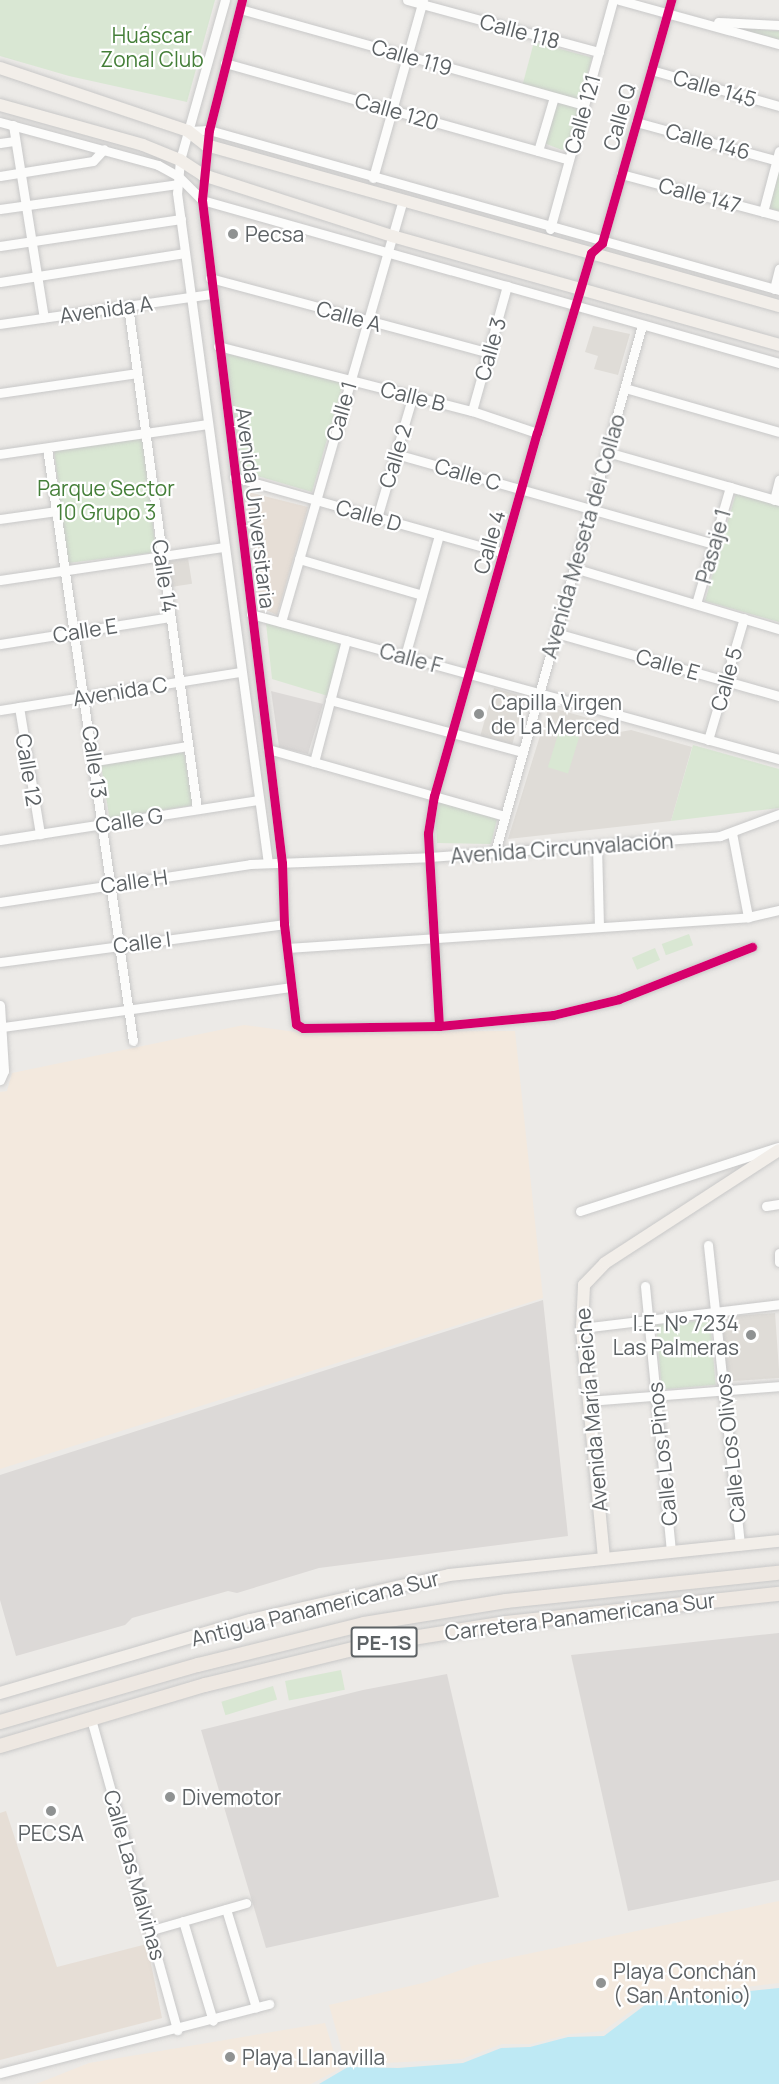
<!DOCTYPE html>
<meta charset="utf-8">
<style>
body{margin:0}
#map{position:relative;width:779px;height:2084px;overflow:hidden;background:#eceae7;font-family:Manrope,sans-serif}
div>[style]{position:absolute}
.commercial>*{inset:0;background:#e6ded6}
.industrial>*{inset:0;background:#dcd9d7}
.education>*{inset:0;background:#dfdcd7;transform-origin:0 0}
.green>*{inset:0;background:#d9e7d3;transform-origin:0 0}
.sand>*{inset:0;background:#f3e9de}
.water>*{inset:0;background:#bee9f4}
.roads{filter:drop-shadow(0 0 2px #c8c8c8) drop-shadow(0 0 2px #c8c8c8)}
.minor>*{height:9px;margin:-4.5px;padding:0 4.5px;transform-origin:4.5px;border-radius:4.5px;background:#fcfcfb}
.major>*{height:12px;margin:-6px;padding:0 6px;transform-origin:6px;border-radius:6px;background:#f2eee9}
.highway>*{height:14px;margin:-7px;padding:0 7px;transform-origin:7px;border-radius:7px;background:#eee8e2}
.cycleway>*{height:9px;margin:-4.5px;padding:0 4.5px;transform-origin:4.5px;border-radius:4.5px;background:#d6006c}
.dots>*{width:16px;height:16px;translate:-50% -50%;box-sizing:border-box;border:3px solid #fff;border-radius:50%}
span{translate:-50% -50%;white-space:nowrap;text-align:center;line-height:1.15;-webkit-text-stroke:4.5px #fff;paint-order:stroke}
.shield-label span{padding:2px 4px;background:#fff;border:2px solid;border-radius:4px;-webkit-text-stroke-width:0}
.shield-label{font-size:20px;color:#5d6265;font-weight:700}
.street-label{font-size:21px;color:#5d6265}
.park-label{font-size:21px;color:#457f39}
.poi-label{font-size:21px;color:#5d6265}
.left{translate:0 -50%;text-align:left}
.right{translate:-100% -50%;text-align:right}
</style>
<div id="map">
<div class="commercial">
<div style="clip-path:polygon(248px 492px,308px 507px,277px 615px,260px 607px)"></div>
<div style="clip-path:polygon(6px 1811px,57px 1967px,147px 1944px,162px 2018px,0 2060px,0 1813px)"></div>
</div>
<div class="industrial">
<div style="clip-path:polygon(271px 691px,323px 704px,308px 754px,279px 747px)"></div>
<div style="clip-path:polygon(543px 1300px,568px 1536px,319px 1568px,237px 1593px,228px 1591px,132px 1618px,125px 1625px,16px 1656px,0 1600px,0 1475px)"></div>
<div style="clip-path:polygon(779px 1633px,779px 1880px,628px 1911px,571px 1655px)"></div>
<div style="clip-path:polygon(447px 1674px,499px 1897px,266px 1948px,201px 1730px,363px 1690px)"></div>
</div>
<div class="education">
<div style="clip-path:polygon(593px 326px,630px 334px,618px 375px,594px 369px,598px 356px,585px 352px)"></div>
<div style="left:188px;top:558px;width:26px;height:20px;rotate:81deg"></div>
<div style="left:494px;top:688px;width:33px;height:50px;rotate:16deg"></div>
<div style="clip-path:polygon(549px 707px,616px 726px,620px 732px,631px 730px,692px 747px,671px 821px,508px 839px)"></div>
<div style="left:775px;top:1313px;width:65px;height:53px;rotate:86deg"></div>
</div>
<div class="green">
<div style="clip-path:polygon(0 0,215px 0,187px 102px,69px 76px,0 56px)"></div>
<div style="clip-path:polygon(732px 28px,779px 31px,779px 41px)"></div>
<div style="left:534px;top:42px;width:60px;height:45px;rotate:15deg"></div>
<div style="clip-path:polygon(557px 101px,578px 108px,568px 146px,562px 150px,544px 143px)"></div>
<div style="clip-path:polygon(779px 166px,779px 211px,768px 208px)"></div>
<div style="clip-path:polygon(228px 354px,343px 383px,312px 492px,237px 470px,224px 356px)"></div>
<div style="left:142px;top:436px;width:117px;height:89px;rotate:83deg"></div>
<div style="clip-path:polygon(736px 493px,779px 505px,779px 622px,705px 601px)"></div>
<div style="clip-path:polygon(266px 623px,343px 642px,328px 696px,272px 679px)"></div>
<div style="left:559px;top:731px;width:21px;height:38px;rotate:17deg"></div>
<div style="clip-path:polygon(693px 745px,779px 769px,779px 808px,671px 821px)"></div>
<div style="left:184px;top:752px;width:54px;height:84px;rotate:81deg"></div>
<div style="clip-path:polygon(441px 802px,498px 815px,491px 844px,437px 843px,435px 810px)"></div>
<div style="left:689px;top:934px;width:12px;height:29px;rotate:70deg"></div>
<div style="left:655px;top:948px;width:13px;height:25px;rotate:67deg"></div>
<div style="left:710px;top:1320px;width:65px;height:54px;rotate:85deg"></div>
<div style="left:341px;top:1670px;width:20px;height:57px;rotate:79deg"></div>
<div style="left:273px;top:1686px;width:14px;height:54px;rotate:73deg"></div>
</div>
<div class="sand">
<div style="clip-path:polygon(244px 1025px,296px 1032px,515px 1031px,543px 1298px,0 1469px,0 1092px,7px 1091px,12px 1073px)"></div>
<div style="clip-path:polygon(779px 1901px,779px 1983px,648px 1999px,603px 2031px,570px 2034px,531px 2044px,502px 2044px,462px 2059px,346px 2065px,329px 2005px,427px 1982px,475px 1965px)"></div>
<div style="clip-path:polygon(325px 2023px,339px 2069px,311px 2084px,36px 2084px,89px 2063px)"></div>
</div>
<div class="water">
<div style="clip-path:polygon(779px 1988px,779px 2084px,319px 2084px,348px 2067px,398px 2068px,463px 2063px,501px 2048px,530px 2047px,568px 2037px,604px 2036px,649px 2002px)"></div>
</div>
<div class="roads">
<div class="minor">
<div style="left:225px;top:0;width:166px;rotate:105.7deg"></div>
<div style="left:180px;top:160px;width:33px;rotate:95deg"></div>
<div style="left:177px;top:193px;width:676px;rotate:82.27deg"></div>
<div style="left:242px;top:0;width:134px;rotate:104.2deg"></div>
<div style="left:209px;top:130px;width:70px;rotate:95.7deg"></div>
<div style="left:202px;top:200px;width:668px;rotate:83.12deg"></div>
<div style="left:282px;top:863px;width:61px;rotate:88.1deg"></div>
<div style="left:284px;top:924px;width:101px;rotate:83.2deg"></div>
<div style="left:296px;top:1024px;width:8px;rotate:30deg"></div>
<div style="left:303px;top:1028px;width:136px;rotate:-0.8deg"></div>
<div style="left:439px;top:1026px;width:115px;rotate:-5.5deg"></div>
<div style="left:553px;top:1015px;width:68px;rotate:-13.6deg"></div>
<div style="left:619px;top:999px;width:143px;rotate:-21.4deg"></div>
<div style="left:407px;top:0;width:199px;rotate:15.2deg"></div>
<div style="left:619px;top:0;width:166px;rotate:15.4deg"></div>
<div style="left:240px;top:9px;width:357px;rotate:15.6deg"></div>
<div style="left:718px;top:22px;width:61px;rotate:2.8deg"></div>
<div style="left:225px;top:63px;width:357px;rotate:15.7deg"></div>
<div style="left:651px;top:70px;width:133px;rotate:15.7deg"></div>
<div style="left:0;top:122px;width:164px;rotate:15.2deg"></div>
<div style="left:158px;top:165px;width:23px;rotate:29deg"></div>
<div style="left:178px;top:176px;width:34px;rotate:45deg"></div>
<div style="left:202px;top:200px;width:600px;rotate:15.77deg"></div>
<div style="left:636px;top:122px;width:148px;rotate:15.3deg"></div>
<div style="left:13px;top:125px;width:195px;rotate:80.9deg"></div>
<div style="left:188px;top:131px;width:21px;rotate:-3deg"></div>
<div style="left:209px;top:130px;width:592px;rotate:15.68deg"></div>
<div style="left:0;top:143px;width:15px;rotate:-8deg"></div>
<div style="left:538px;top:151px;width:56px;rotate:-73.5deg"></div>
<div style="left:621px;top:174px;width:163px;rotate:14.9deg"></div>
<div style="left:0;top:176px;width:94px;rotate:-9.2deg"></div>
<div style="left:93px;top:161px;width:16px;rotate:-47deg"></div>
<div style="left:373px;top:178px;width:185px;rotate:-74.3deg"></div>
<div style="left:0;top:209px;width:179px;rotate:-8deg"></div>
<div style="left:763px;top:212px;width:63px;rotate:-75.3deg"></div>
<div style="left:550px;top:229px;width:238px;rotate:-74.6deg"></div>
<div style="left:0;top:246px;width:183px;rotate:-8.5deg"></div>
<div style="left:210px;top:278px;width:289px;rotate:15deg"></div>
<div style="left:0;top:282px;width:187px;rotate:-8.9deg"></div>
<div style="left:774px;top:289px;width:21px;rotate:-76deg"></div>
<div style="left:128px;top:306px;width:508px;rotate:82.19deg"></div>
<div style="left:0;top:324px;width:214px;rotate:-8.1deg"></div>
<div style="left:218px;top:346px;width:262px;rotate:14.4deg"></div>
<div style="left:472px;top:411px;width:69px;rotate:18.7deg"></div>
<div style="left:625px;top:388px;width:160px;rotate:15.9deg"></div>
<div style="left:0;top:393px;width:138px;rotate:-8.3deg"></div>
<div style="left:472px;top:411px;width:130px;rotate:-74.4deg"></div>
<div style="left:47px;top:448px;width:599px;rotate:81.75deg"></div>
<div style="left:607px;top:452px;width:179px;rotate:15.9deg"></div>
<div style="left:0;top:454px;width:209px;rotate:-8.2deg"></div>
<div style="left:396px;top:454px;width:330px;rotate:15.8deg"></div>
<div style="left:234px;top:477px;width:280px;rotate:15.7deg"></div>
<div style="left:774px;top:500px;width:21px;rotate:-76deg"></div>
<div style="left:377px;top:518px;width:128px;rotate:-73.7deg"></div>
<div style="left:0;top:519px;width:58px;rotate:-8deg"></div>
<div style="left:299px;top:559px;width:128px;rotate:16.3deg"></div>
<div style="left:574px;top:568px;width:214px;rotate:16.6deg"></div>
<div style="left:0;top:580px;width:225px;rotate:-8.4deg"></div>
<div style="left:696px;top:604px;width:122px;rotate:-73.8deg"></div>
<div style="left:251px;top:614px;width:548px;rotate:15.36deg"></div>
<div style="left:281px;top:622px;width:439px;rotate:-73.9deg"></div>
<div style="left:556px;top:633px;width:232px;rotate:15.8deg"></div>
<div style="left:0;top:644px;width:172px;rotate:-9deg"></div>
<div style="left:405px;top:656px;width:126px;rotate:-74.3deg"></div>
<div style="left:330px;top:700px;width:200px;rotate:15.1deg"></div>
<div style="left:19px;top:707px;width:129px;rotate:80.6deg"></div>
<div style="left:0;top:710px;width:244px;rotate:-9deg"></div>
<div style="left:708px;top:740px;width:127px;rotate:-73.6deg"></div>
<div style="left:268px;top:749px;width:246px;rotate:15.8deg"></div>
<div style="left:95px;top:761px;width:94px;rotate:-9.2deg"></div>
<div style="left:314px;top:762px;width:126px;rotate:-75.3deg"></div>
<div style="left:732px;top:833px;width:86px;rotate:79.2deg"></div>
<div style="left:0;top:840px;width:262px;rotate:-8.8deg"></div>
<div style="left:597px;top:845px;width:82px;rotate:88.6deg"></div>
<div style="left:495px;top:852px;width:547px;rotate:-74.41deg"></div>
<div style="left:0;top:902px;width:253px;rotate:-8.6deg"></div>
<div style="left:250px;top:864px;width:179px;rotate:-2.2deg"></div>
<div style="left:429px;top:857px;width:292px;rotate:-4.1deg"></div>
<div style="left:720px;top:836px;width:63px;rotate:-20.4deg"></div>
<div style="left:287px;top:948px;width:462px;rotate:-3.8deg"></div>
<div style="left:748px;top:917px;width:32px;rotate:-13deg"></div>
<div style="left:0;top:962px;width:287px;rotate:-7.6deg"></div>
<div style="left:0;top:1005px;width:66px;rotate:86.5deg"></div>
<div style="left:4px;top:1071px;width:10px;rotate:114deg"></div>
<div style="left:439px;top:1026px;width:193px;rotate:-93.3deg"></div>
<div style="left:428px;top:833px;width:37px;rotate:-81deg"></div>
<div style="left:434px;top:796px;width:377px;rotate:-74.2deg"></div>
<div style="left:537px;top:433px;width:188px;rotate:-73.3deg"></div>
<div style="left:591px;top:253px;width:15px;rotate:-42deg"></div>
<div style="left:602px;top:243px;width:253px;rotate:-74.1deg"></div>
<div style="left:3px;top:1027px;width:291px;rotate:-7.9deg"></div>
<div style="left:766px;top:1206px;width:13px;rotate:-9deg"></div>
<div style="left:580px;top:1211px;width:208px;rotate:-17.9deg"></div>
<div style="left:708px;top:1245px;width:302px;rotate:83.9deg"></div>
<div style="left:779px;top:1253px;width:9px;rotate:90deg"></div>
<div style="left:645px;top:1286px;width:265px;rotate:84.4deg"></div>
<div style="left:582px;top:1328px;width:198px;rotate:-6.9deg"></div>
<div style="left:589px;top:1401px;width:191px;rotate:-4.5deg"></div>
<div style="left:91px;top:1719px;width:323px;rotate:74.5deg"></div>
<div style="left:226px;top:1909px;width:103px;rotate:73.1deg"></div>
<div style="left:183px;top:1921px;width:104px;rotate:73.3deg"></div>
<div style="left:152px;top:1930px;width:98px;rotate:-16deg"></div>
<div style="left:0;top:2073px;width:278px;rotate:-14.4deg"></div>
</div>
<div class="major">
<div style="left:0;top:68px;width:198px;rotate:18.5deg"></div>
<div style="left:188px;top:131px;width:23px;rotate:38deg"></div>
<div style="left:206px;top:145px;width:595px;rotate:15.69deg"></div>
<div style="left:0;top:105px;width:148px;rotate:15.6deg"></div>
<div style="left:143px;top:145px;width:40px;rotate:22deg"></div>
<div style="left:180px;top:160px;width:27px;rotate:33deg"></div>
<div style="left:203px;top:175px;width:199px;rotate:17.9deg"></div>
<div style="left:392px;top:236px;width:402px;rotate:15.7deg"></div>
<div style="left:604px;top:1558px;width:231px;rotate:-95.5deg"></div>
<div style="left:582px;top:1328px;width:43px;rotate:-87.3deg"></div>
<div style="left:584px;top:1285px;width:30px;rotate:-46deg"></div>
<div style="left:605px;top:1263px;width:207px;rotate:-33deg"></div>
<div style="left:0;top:1693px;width:260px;rotate:-16.3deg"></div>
<div style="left:250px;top:1620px;width:204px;rotate:-12.7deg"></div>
<div style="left:449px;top:1575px;width:332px;rotate:-5.9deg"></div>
</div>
<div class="highway">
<div style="left:0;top:1722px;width:206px;rotate:-16.1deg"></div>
<div style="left:198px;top:1665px;width:171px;rotate:-13.9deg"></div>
<div style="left:364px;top:1624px;width:144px;rotate:-9.2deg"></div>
<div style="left:506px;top:1601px;width:274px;rotate:-5.9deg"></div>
<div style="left:0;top:1746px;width:214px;rotate:-16.6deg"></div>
<div style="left:205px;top:1685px;width:169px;rotate:-13.7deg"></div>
<div style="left:369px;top:1645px;width:139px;rotate:-9.1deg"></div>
<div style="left:506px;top:1623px;width:275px;rotate:-6.1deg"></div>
</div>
</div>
<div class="cycleway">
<div style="left:242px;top:0;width:134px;rotate:104.2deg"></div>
<div style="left:209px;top:130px;width:70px;rotate:95.7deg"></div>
<div style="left:202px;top:200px;width:668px;rotate:83.12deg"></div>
<div style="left:282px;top:863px;width:61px;rotate:88.1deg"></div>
<div style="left:284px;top:924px;width:101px;rotate:83.2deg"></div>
<div style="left:296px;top:1024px;width:8px;rotate:30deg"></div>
<div style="left:303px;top:1028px;width:136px;rotate:-0.8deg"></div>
<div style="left:439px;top:1026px;width:115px;rotate:-5.5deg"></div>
<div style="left:553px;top:1015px;width:68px;rotate:-13.6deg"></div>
<div style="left:619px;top:999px;width:143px;rotate:-21.4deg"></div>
<div style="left:439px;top:1026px;width:193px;rotate:-93.3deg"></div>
<div style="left:428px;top:833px;width:37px;rotate:-81deg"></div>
<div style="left:434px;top:796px;width:377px;rotate:-74.2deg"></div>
<div style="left:537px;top:433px;width:188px;rotate:-73.3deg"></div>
<div style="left:591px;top:253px;width:15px;rotate:-42deg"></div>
<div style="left:602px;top:243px;width:253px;rotate:-74.1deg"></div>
</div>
<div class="dots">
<div style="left:233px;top:234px;background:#8f9292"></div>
<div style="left:479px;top:714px;background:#8f9292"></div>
<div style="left:751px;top:1335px;background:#8f9292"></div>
<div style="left:170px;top:1797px;background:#8f9292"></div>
<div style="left:51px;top:1811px;background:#8f9292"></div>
<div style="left:601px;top:1983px;background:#8f9292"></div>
<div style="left:230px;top:2057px;background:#8f9292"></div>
</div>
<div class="shield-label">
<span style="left:384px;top:1642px">PE-1S</span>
</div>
<div class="street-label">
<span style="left:520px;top:31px;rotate:15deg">Calle 118</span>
<span style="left:412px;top:57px;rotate:16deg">Calle 119</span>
<span style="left:715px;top:88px;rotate:16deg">Calle 145</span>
<span style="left:397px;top:111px;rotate:16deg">Calle 120</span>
<span style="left:582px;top:114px;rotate:-74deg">Calle 121</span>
<span style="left:619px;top:117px;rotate:-74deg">Calle Q</span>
<span style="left:708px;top:141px;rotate:15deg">Calle 146</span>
<span style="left:700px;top:195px;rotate:15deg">Calle 147</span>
<span style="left:106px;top:309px;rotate:-8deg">Avenida A</span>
<span style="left:349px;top:316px;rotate:15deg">Calle A</span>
<span style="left:490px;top:349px;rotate:-74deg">Calle 3</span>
<span style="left:413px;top:396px;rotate:14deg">Calle B</span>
<span style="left:341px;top:411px;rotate:-74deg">Calle 1</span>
<span style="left:395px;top:456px;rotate:-73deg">Calle 2</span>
<span style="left:468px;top:474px;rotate:16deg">Calle C</span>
<span style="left:256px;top:508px;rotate:83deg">Avenida Universitaria</span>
<span style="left:369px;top:515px;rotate:16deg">Calle D</span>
<span style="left:583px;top:536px;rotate:-74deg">Avenida Meseta del Collao</span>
<span style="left:489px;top:542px;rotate:-74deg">Calle 4</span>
<span style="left:713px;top:546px;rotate:-74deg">Pasaje 1</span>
<span style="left:165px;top:576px;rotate:82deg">Calle 14</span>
<span style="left:85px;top:630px;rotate:-9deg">Calle E</span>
<span style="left:411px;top:658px;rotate:15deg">Calle F</span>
<span style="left:668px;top:664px;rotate:16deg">Calle E</span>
<span style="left:726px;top:679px;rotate:-74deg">Calle 5</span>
<span style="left:120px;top:691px;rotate:-9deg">Avenida C</span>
<span style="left:95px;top:762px;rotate:82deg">Calle 13</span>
<span style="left:29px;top:770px;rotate:81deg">Calle 12</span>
<span style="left:129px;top:820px;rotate:-9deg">Calle G</span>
<span style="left:562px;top:848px;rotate:-4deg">Avenida Circunvalación</span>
<span style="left:134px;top:881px;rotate:-8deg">Calle H</span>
<span style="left:142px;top:942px;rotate:-7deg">Calle I</span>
<span style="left:591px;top:1410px;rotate:-95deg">Avenida María Reiche</span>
<span style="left:730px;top:1448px;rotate:-96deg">Calle Los Olivos</span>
<span style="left:662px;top:1454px;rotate:-96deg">Calle Los Pinos</span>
<span style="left:315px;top:1608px;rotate:-14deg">Antigua Panamericana Sur</span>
<span style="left:580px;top:1616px;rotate:-7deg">Carretera Panamericana Sur</span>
<span style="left:135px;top:1875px;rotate:74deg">Calle Las Malvinas</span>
</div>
<div class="park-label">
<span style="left:152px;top:47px">Huáscar<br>Zonal Club</span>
<span style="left:106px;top:500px">Parque Sector<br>10 Grupo 3</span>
</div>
<div class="poi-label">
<span class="left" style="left:245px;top:234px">Pecsa</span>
<span class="left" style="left:491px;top:714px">Capilla Virgen<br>de La Merced</span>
<span class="right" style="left:739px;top:1335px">I.E. N° 7234<br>Las Palmeras</span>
<span class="left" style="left:182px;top:1797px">Divemotor</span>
<span style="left:51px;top:1833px">PECSA</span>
<span class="left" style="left:613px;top:1983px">Playa Conchán<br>( San Antonio)</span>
<span class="left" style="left:242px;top:2057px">Playa Llanavilla</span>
</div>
</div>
